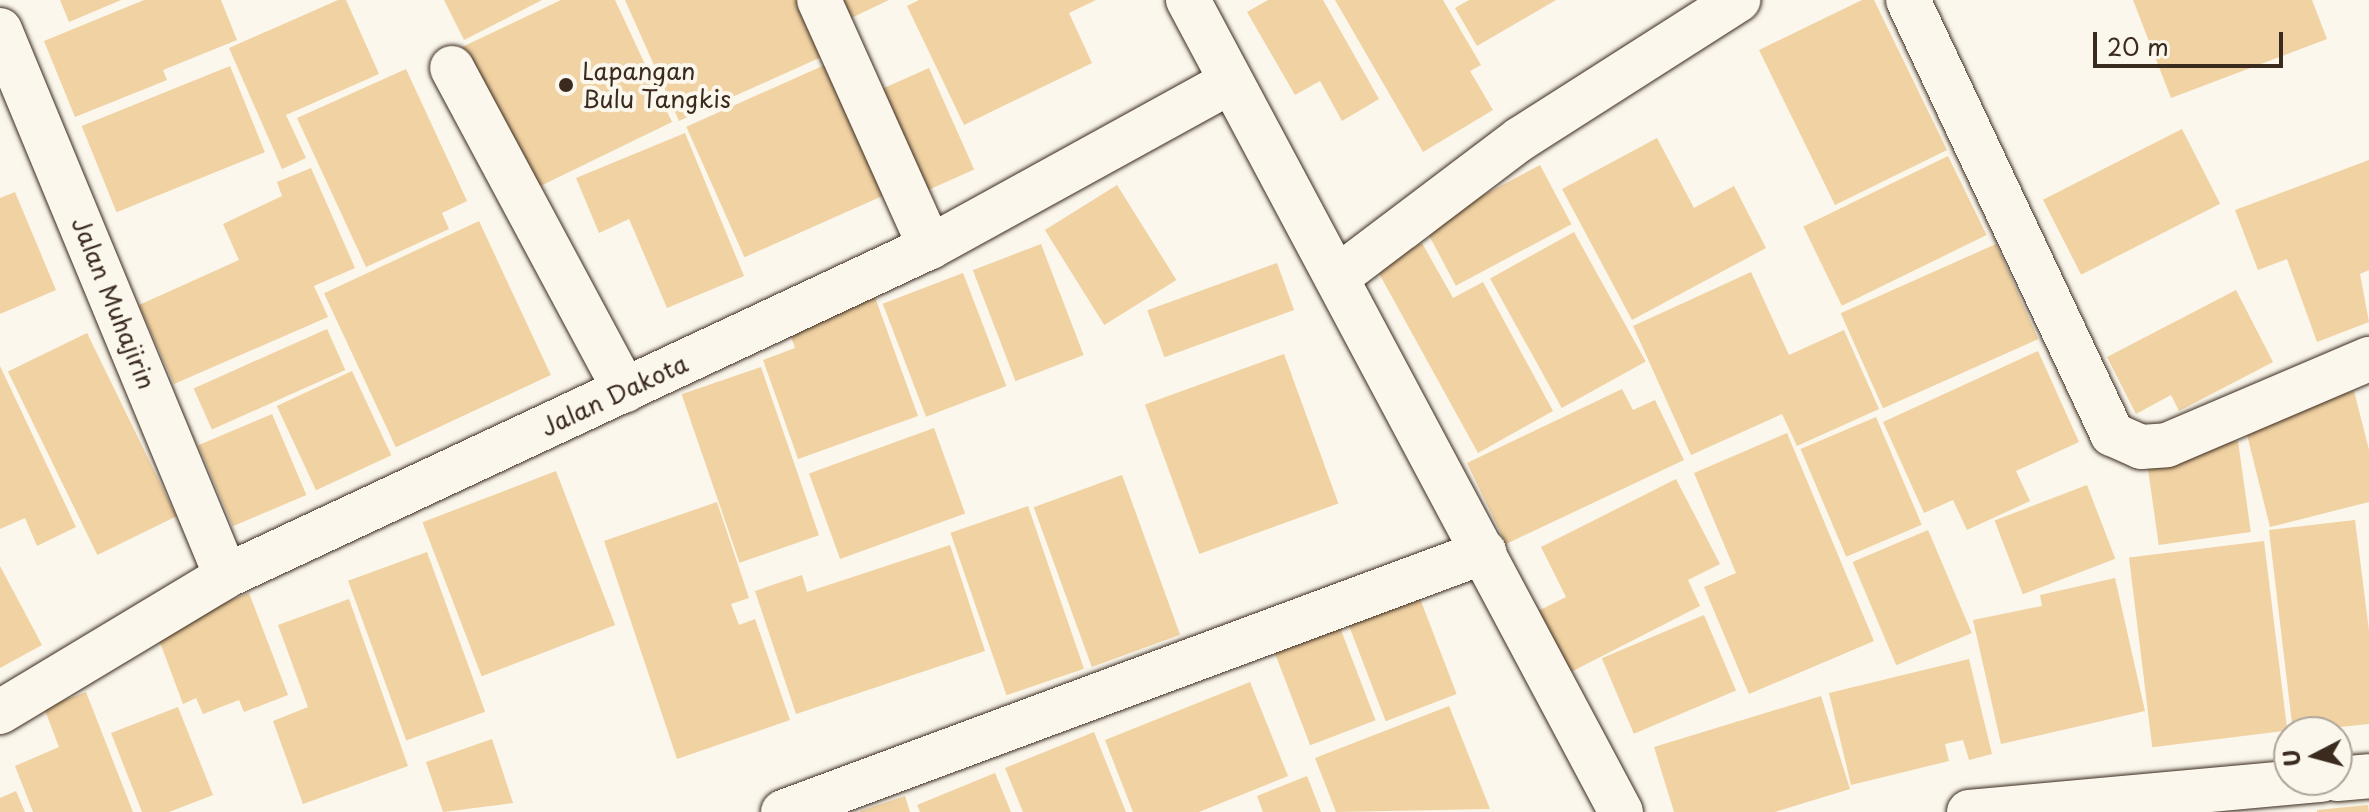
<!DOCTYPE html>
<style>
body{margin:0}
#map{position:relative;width:2369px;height:812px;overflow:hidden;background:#fbf7ec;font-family:"Playpen Sans",sans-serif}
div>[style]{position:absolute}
.building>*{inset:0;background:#f0d2a3;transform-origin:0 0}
.roads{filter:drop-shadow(0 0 2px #3b2a1e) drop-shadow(0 0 2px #3b2a1e)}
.street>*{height:44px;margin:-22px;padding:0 22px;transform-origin:22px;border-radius:22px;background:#fbf7ec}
.dots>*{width:22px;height:22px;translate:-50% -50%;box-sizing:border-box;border:4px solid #fbf7ec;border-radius:50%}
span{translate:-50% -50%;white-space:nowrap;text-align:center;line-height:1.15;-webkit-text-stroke:8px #fbf7ec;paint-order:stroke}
.poi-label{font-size:24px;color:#3b2a1e}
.left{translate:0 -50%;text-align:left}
.street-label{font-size:24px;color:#3b2a1e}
.north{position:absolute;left:2273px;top:716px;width:80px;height:80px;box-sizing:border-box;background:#fbf7ec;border:2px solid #aea59a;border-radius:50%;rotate:264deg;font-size:22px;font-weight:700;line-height:32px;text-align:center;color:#3b2a1e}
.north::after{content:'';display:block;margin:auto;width:28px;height:36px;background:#3b2a1e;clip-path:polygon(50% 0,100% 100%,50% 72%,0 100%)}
.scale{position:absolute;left:2093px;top:32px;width:190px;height:36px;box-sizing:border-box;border:4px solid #3b2a1e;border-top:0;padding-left:10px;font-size:24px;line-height:28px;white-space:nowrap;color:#3b2a1e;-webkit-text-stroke:6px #fbf7ec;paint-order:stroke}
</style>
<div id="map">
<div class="building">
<div style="clip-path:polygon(60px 0,121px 0,69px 22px)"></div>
<div style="clip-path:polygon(144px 0,221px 0,237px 40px,163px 70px,167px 80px,75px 117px,44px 41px)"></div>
<div style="clip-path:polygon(338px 0,346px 0,379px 74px,286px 115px,306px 158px,282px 169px,229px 48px)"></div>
<div style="clip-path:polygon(444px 0,542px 0,464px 40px)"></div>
<div style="clip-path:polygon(561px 0,615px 0,672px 122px,528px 192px,460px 48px)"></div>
<div style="clip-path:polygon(625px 0,804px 0,828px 54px,679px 121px)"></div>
<div style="clip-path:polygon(840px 0,889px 0,849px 19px)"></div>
<div style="clip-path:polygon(919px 0,1096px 0,1069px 13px,1092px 63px,964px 125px,907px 6px)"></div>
<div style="clip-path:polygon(1268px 0,1323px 0,1379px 99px,1342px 121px,1320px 81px,1295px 95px,1247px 12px)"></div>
<div style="clip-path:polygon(1335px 0,1443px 0,1481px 65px,1470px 71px,1493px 110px,1423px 152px)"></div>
<div style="clip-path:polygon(1469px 0,1556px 0,1477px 46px,1455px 8px)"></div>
<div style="clip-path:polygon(1862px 0,1874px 0,1947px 150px,1835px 205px,1759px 50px)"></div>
<div style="clip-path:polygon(2133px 0,2312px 0,2327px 39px,2171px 98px)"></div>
<div style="left:827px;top:64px;width:143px;height:154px;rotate:66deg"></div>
<div style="left:230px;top:66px;width:93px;height:160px;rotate:68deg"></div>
<div style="left:929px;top:68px;width:111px;height:56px;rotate:66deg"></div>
<div style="clip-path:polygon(406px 69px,467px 201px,442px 213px,449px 229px,366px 267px,297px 118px)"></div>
<div style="left:2182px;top:129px;width:84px;height:156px;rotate:63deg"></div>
<div style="clip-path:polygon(685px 133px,744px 276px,667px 308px,629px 219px,599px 233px,576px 178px)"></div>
<div style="clip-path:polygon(1657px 138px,1694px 208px,1734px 186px,1766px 248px,1632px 320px,1562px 189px)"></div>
<div style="left:1948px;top:156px;width:88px;height:161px;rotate:64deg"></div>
<div style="clip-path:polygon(2369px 160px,2369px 270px,2360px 274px,2369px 322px,2317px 342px,2287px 259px,2258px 270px,2235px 210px)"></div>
<div style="left:1540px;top:165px;width:67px;height:131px;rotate:62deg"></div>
<div style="clip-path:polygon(311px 168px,355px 268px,314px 286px,328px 317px,174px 384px,139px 305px,239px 260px,223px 224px,282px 196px,277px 182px)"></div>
<div style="left:1117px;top:185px;width:112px;height:85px;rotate:58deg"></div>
<div style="clip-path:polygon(15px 192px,56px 290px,0 314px,0 198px)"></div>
<div style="left:479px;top:221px;width:170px;height:171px;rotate:65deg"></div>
<div style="left:1574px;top:232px;width:148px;height:96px;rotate:61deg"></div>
<div style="clip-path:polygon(1422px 243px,1453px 298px,1483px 282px,1553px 411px,1478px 453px,1376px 268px)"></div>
<div style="left:1041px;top:244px;width:119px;height:73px;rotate:69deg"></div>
<div style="left:1996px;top:244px;width:104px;height:170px;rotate:66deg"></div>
<div style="left:1277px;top:263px;width:50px;height:138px;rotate:70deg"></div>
<div style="clip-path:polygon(1751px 272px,1789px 355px,1844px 330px,1879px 409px,1797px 446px,1782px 414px,1691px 455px,1633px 326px)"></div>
<div style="left:963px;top:273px;width:121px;height:86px;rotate:69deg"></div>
<div style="clip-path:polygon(872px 289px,918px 416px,798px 459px,763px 360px,795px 348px,785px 320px)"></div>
<div style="clip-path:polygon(2236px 290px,2273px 362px,2179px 411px,2171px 395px,2136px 414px,2107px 357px)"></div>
<div style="left:327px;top:329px;width:45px;height:146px;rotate:66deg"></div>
<div style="left:87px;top:333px;width:204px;height:88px;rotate:64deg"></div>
<div style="clip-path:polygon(2038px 351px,2079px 442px,2016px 471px,2030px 501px,1967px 530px,1953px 500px,1924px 513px,1883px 422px)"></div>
<div style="left:1284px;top:354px;width:159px;height:148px;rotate:70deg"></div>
<div style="clip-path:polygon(0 366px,76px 527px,37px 546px,25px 518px,0 529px)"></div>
<div style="left:761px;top:367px;width:178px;height:84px;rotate:71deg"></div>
<div style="left:352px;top:371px;width:93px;height:83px;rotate:65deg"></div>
<div style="clip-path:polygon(1622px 389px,1633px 410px,1655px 400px,1684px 460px,1506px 544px,1467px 463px)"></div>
<div style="clip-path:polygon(2354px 391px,2369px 450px,2369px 502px,2270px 527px,2243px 419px)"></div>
<div style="left:272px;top:414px;width:88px;height:80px;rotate:67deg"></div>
<div style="left:1876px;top:417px;width:117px;height:82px;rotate:67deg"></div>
<div style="left:934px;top:428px;width:91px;height:133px;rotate:70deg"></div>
<div style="clip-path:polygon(1787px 433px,1874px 641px,1749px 694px,1704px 587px,1736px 573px,1694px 473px)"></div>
<div style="left:2238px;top:441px;width:92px;height:93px;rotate:82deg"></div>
<div style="left:556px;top:471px;width:165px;height:143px;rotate:69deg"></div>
<div style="left:1122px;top:475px;width:170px;height:94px;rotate:70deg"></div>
<div style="clip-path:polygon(1676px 479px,1720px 564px,1688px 580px,1700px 606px,1567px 674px,1536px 612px,1566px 597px,1541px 547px)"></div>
<div style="left:2087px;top:485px;width:79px;height:99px;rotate:69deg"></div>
<div style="clip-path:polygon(717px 502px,749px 598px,731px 604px,739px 625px,755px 619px,790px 720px,677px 759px,604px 541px)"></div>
<div style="left:1028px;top:506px;width:172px;height:82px;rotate:71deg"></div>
<div style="clip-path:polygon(2355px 520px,2369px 631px,2369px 724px,2293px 732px,2269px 530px)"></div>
<div style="left:1928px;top:530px;width:112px;height:82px;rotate:67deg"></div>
<div style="left:2264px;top:541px;width:191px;height:136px;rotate:83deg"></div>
<div style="clip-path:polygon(950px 545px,985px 651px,796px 714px,755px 591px,802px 575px,807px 592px)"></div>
<div style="left:427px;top:552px;width:170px;height:84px;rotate:70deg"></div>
<div style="clip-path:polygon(0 566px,42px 645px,0 668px)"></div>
<div style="clip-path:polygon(2115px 578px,2145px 711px,2001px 744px,1973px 620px,2042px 606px,2040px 595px)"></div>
<div style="clip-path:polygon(249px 593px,288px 695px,244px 712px,239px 700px,203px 714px,196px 698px,183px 704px,155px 629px)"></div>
<div style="left:1419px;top:596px;width:105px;height:76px;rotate:69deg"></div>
<div style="clip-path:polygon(349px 599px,408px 766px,303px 804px,273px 721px,308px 707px,278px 625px)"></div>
<div style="left:1704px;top:615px;width:82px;height:111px;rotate:67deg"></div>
<div style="left:1339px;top:625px;width:102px;height:70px;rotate:69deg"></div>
<div style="clip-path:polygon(1969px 659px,1992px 754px,1969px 760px,1963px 740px,1945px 744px,1949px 761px,1851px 785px,1829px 693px)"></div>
<div style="clip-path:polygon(1250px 682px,1288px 776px,1199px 812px,1133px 812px,1105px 740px)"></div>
<div style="clip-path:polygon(86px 692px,133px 812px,33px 812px,15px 766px,59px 747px,44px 708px)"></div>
<div style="clip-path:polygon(1821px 696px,1850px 789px,1775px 812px,1674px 812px,1654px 747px)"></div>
<div style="clip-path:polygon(1449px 706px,1490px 809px,1336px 812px,1315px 758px)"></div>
<div style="clip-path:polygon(178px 707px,213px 795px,169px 812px,142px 812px,111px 733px)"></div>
<div style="clip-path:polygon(1094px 732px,1126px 812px,1023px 812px,1005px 768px)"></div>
<div style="clip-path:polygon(492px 739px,513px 803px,443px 812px,426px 762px)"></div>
<div style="clip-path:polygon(995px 773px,1011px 812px,920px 812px,917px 805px)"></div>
<div style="clip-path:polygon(1307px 776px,1321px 812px,1263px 812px,1257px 796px)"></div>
<div style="clip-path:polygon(16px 791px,25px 812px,0 812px,0 798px)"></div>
<div style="clip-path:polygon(905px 796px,910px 812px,860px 812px,860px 811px)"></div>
<div style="clip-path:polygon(2368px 805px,2369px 812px,2317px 812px,2317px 810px)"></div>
</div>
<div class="roads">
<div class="street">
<div style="left:819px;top:0;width:271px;rotate:65.8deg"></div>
<div style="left:1188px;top:0;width:920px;rotate:61.93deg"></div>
<div style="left:1908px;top:0;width:480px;rotate:64.8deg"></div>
<div style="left:2112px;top:434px;width:32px;rotate:24deg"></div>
<div style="left:2141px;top:447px;width:26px;rotate:-4deg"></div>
<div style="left:2167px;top:445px;width:220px;rotate:-23.1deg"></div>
<div style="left:0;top:30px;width:591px;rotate:67.51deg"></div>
<div style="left:452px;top:68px;width:366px;rotate:61.8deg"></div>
<div style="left:1340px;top:275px;width:226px;rotate:-37.1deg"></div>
<div style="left:1520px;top:139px;width:259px;rotate:-32.5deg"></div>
<div style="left:0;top:712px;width:264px;rotate:-31deg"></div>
<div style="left:226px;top:576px;width:777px;rotate:-25.05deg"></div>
<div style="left:930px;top:247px;width:342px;rotate:-28.8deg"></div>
<div style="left:2337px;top:779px;width:32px;rotate:-5deg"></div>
<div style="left:783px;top:812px;width:748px;rotate:-20.35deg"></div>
<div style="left:1969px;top:812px;width:354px;rotate:-5.2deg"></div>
</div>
</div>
<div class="dots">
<div style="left:566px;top:85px;background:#3b2a1e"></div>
</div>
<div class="poi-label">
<span class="left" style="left:582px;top:85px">Lapangan<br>Bulu Tangkis</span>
</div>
<div class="street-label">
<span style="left:114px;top:303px;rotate:68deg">Jalan Muhajirin</span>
<span style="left:614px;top:395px;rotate:-25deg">Jalan Dakota</span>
</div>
<div class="north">U</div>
<div class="scale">20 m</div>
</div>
